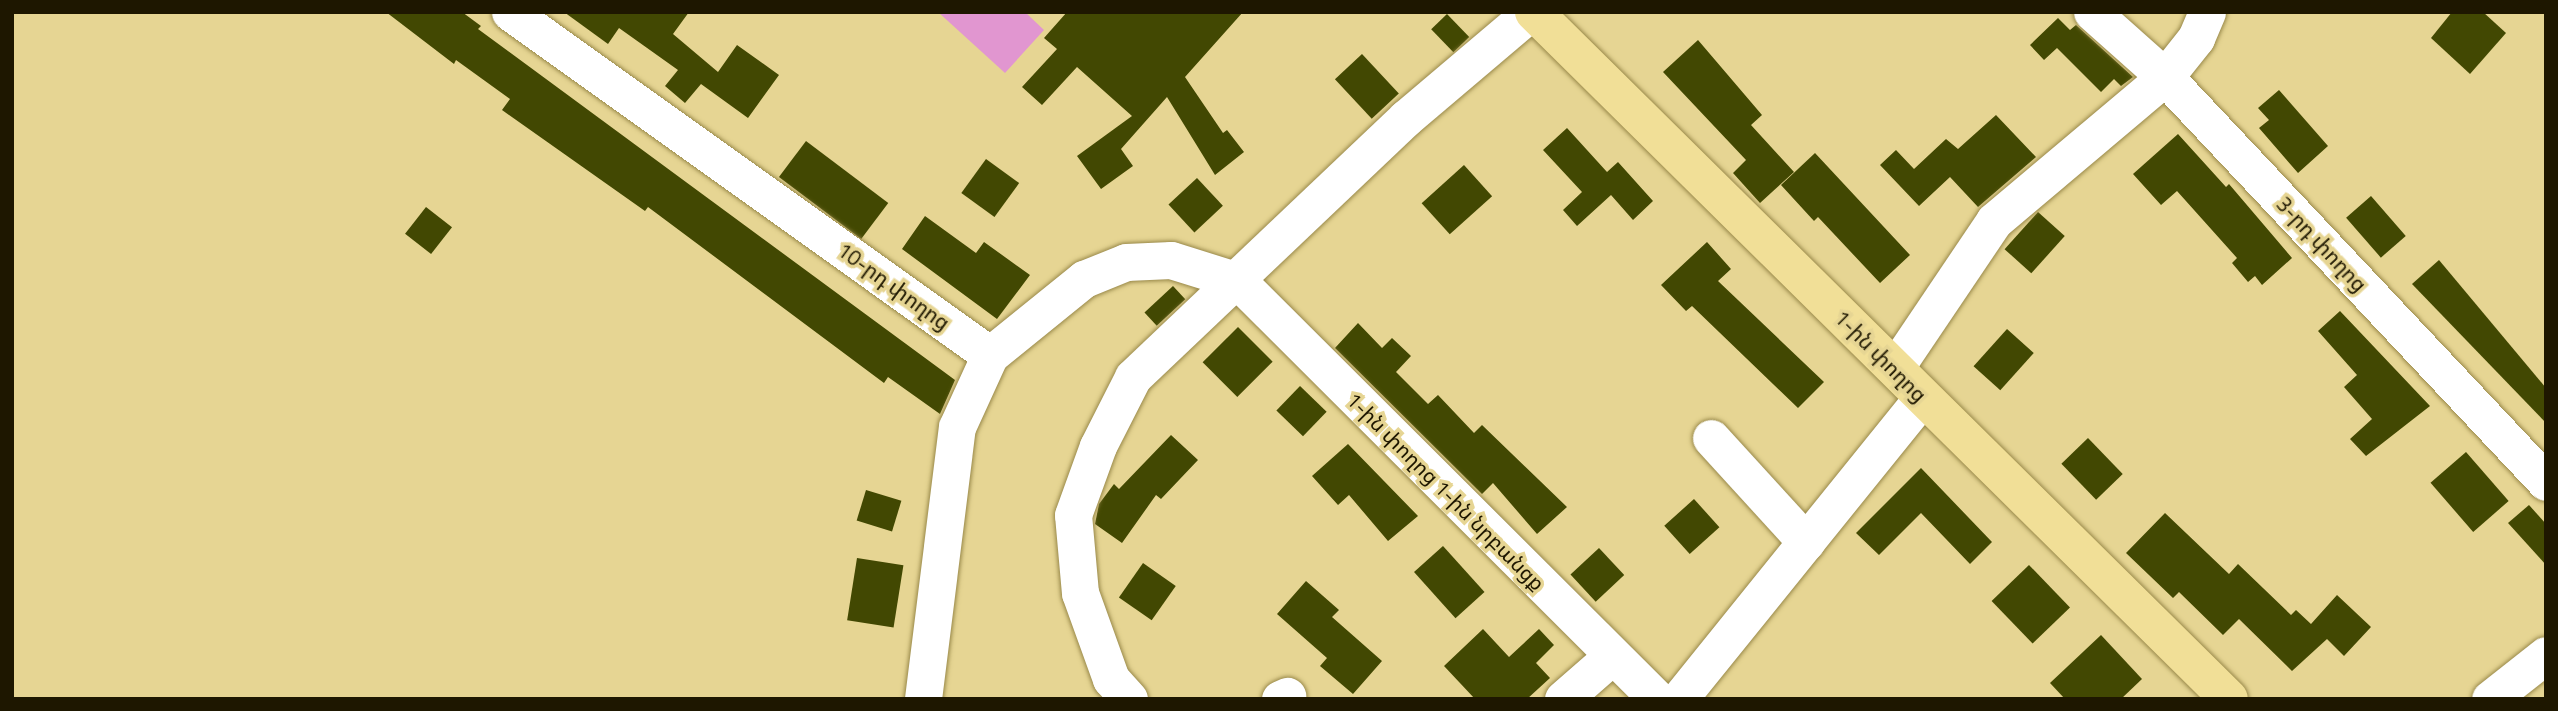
<!DOCTYPE html>
<meta charset="utf-8">
<style>
body{margin:0}
#map{position:relative;width:2558px;height:711px;overflow:hidden;background:#e6d593;font-family:"Titillium Web","Noto Sans Armenian",sans-serif}
div>[style]{position:absolute}
.green>*{inset:0;background:#e196d0}
.building>*{inset:0;background:#424802;transform-origin:0 0}
.roads{filter:drop-shadow(0 0 2px #99894a) drop-shadow(0 0 2px #99894a)}
.minor>*{height:37px;margin:-18.5px;padding:0 18.5px;transform-origin:18.5px;border-radius:18.5px;background:#fff}
.major>*{height:38px;margin:-19px;padding:0 19px;transform-origin:19px;border-radius:19px;background:#f1df97}
span{translate:-50% -50%;white-space:nowrap;text-align:center;line-height:1.15;-webkit-text-stroke:7px #e6d593;paint-order:stroke}
.street-label{font-size:21px;color:#1e1700}
.frame{position:absolute;inset:0;border:14px solid #1e1700;pointer-events:none}
</style>
<div id="map">
<div class="green">
<div style="clip-path:polygon(938px 12px,1025px 12px,1044px 30px,1005px 73px)"></div>
</div>
<div class="building">
<div style="clip-path:polygon(386px 12px,462px 12px,481px 26px,478px 29px,955px 380px,940px 414px,888px 377px,884px 383px,648px 207px,645px 211px,502px 110px,510px 99px,456px 60px,454px 64px)"></div>
<div style="clip-path:polygon(564px 12px,689px 12px,673px 34px,718px 72px,737px 45px,779px 75px,748px 118px,701px 84px,685px 103px,665px 86px,678px 70px,619px 28px,608px 44px)"></div>
<div style="clip-path:polygon(1067px 12px,1243px 12px,1185px 77px,1223px 133px,1227px 130px,1244px 152px,1215px 175px,1167px 97px,1121px 149px,1133px 166px,1101px 189px,1077px 156px,1132px 116px,1077px 67px,1042px 105px,1022px 87px,1057px 49px,1044px 38px)"></div>
<div style="clip-path:polygon(2452px 12px,2483px 12px,2506px 33px,2470px 74px,2431px 38px)"></div>
<div style="left:1447px;top:14px;width:32px;height:22px;rotate:46deg"></div>
<div style="clip-path:polygon(2058px 18px,2070px 30px,2076px 25px,2133px 77px,2121px 86px,2114px 79px,2101px 92px,2057px 48px,2044px 60px,2030px 45px)"></div>
<div style="clip-path:polygon(1698px 40px,1762px 115px,1751px 125px,1794px 172px,1760px 203px,1733px 173px,1746px 160px,1663px 72px)"></div>
<div style="left:1362px;top:54px;width:54px;height:37px;rotate:47deg"></div>
<div style="clip-path:polygon(2279px 90px,2328px 146px,2298px 173px,2259px 128px,2269px 120px,2258px 108px)"></div>
<div style="clip-path:polygon(1996px 115px,2036px 157px,1978px 207px,1950px 177px,1919px 206px,1880px 165px,1896px 150px,1914px 169px,1946px 139px,1958px 149px)"></div>
<div style="clip-path:polygon(1567px 128px,1607px 172px,1618px 162px,1653px 201px,1633px 220px,1611px 195px,1577px 226px,1563px 210px,1582px 192px,1543px 150px)"></div>
<div style="clip-path:polygon(2178px 134px,2226px 187px,2229px 184px,2292px 258px,2262px 285px,2255px 276px,2248px 282px,2232px 263px,2237px 258px,2177px 191px,2161px 205px,2133px 174px)"></div>
<div style="left:806px;top:141px;width:103px;height:45px;rotate:37deg"></div>
<div style="clip-path:polygon(1815px 153px,1910px 255px,1880px 283px,1818px 217px,1814px 221px,1781px 185px)"></div>
<div style="left:986px;top:159px;width:41px;height:42px;rotate:36deg"></div>
<div style="left:1464px;top:165px;width:42px;height:57px;rotate:48deg"></div>
<div style="left:1197px;top:178px;width:38px;height:39px;rotate:47deg"></div>
<div style="left:2371px;top:196px;width:53px;height:33px;rotate:49deg"></div>
<div style="left:426px;top:207px;width:33px;height:34px;rotate:38deg"></div>
<div style="left:2038px;top:212px;width:36px;height:50px;rotate:42deg"></div>
<div style="clip-path:polygon(925px 216px,976px 253px,984px 242px,1030px 275px,997px 319px,902px 249px)"></div>
<div style="clip-path:polygon(1707px 242px,1731px 269px,1718px 281px,1824px 382px,1798px 408px,1692px 306px,1686px 311px,1661px 285px)"></div>
<div style="clip-path:polygon(2439px 260px,2546px 388px,2546px 423px,2412px 284px)"></div>
<div style="left:1173px;top:286px;width:18px;height:39px;rotate:47deg"></div>
<div style="clip-path:polygon(2340px 311px,2430px 406px,2366px 456px,2350px 439px,2372px 419px,2344px 387px,2357px 375px,2318px 331px)"></div>
<div style="clip-path:polygon(1358px 323px,1382px 348px,1392px 338px,1411px 356px,1396px 372px,1428px 404px,1438px 395px,1474px 433px,1482px 425px,1567px 507px,1537px 534px,1493px 483px,1482px 494px,1335px 348px)"></div>
<div style="left:1238px;top:327px;width:49px;height:50px;rotate:45deg"></div>
<div style="left:2007px;top:329px;width:36px;height:50px;rotate:42deg"></div>
<div style="left:1300px;top:386px;width:37px;height:34px;rotate:44deg"></div>
<div style="clip-path:polygon(1171px 435px,1198px 460px,1161px 499px,1156px 495px,1122px 543px,1095px 524px,1099px 504px,1114px 484px,1119px 489px)"></div>
<div style="left:2088px;top:438px;width:50px;height:37px;rotate:46deg"></div>
<div style="clip-path:polygon(1348px 444px,1418px 516px,1388px 541px,1349px 495px,1338px 505px,1312px 476px)"></div>
<div style="left:2466px;top:452px;width:65px;height:47px;rotate:49deg"></div>
<div style="clip-path:polygon(1921px 468px,1992px 542px,1970px 564px,1921px 513px,1879px 555px,1856px 533px)"></div>
<div style="left:866px;top:490px;width:37px;height:32px;rotate:17deg"></div>
<div style="left:1694px;top:499px;width:38px;height:40px;rotate:48deg"></div>
<div style="clip-path:polygon(2529px 505px,2546px 524px,2546px 565px,2508px 523px)"></div>
<div style="clip-path:polygon(2165px 513px,2229px 574px,2238px 564px,2291px 615px,2296px 610px,2311px 624px,2337px 595px,2371px 627px,2344px 656px,2327px 639px,2292px 671px,2239px 619px,2223px 635px,2179px 592px,2173px 598px,2126px 553px)"></div>
<div style="left:1443px;top:546px;width:62px;height:39px;rotate:48deg"></div>
<div style="left:1599px;top:548px;width:37px;height:39px;rotate:47deg"></div>
<div style="left:857px;top:558px;width:47px;height:63px;rotate:9deg"></div>
<div style="left:1143px;top:563px;width:40px;height:42px;rotate:35deg"></div>
<div style="left:2029px;top:565px;width:59px;height:52px;rotate:46deg"></div>
<div style="clip-path:polygon(1306px 581px,1339px 610px,1332px 617px,1382px 661px,1353px 694px,1320px 666px,1327px 658px,1277px 614px)"></div>
<div style="clip-path:polygon(1483px 629px,1509px 657px,1539px 629px,1554px 645px,1536px 663px,1550px 678px,1527px 699px,1475px 699px,1444px 666px)"></div>
<div style="clip-path:polygon(2101px 635px,2142px 679px,2121px 699px,2065px 699px,2050px 683px)"></div>
</div>
<div class="roads">
<div class="minor">
<div style="left:510px;top:12px;width:590px;rotate:35.55deg"></div>
<div style="left:2092px;top:12px;width:98px;rotate:41.7deg"></div>
<div style="left:2165px;top:77px;width:556px;rotate:46.75deg"></div>
<div style="left:1895px;top:368px;width:177px;rotate:-56deg"></div>
<div style="left:1994px;top:221px;width:224px;rotate:-40.1deg"></div>
<div style="left:2165px;top:77px;width:50px;rotate:-51.5deg"></div>
<div style="left:2196px;top:38px;width:28px;rotate:-67deg"></div>
<div style="left:1711px;top:438px;width:141px;rotate:47.6deg"></div>
<div style="left:923px;top:699px;width:274px;rotate:-82.9deg"></div>
<div style="left:957px;top:427px;width:79px;rotate:-65.4deg"></div>
<div style="left:990px;top:355px;width:121px;rotate:-39deg"></div>
<div style="left:1084px;top:279px;width:45px;rotate:-22deg"></div>
<div style="left:1126px;top:262px;width:45px;rotate:-2.5deg"></div>
<div style="left:1171px;top:260px;width:70px;rotate:17.4deg"></div>
<div style="left:1238px;top:281px;width:592px;rotate:44.93deg"></div>
<div style="left:1129px;top:699px;width:27px;rotate:-132deg"></div>
<div style="left:1111px;top:679px;width:91px;rotate:-109.8deg"></div>
<div style="left:1080px;top:593px;width:78px;rotate:-95.1deg"></div>
<div style="left:1073px;top:515px;width:73px;rotate:-70.1deg"></div>
<div style="left:1098px;top:446px;width:77px;rotate:-63.1deg"></div>
<div style="left:1133px;top:377px;width:376px;rotate:-43.5deg"></div>
<div style="left:1406px;top:118px;width:164px;rotate:-40.3deg"></div>
<div style="left:1280px;top:699px;width:8px;rotate:-23deg"></div>
<div style="left:1563px;top:699px;width:64px;rotate:-41.2deg"></div>
<div style="left:1679px;top:699px;width:388px;rotate:-51.1deg"></div>
<div style="left:2490px;top:699px;width:71px;rotate:-38.2deg"></div>
</div>
<div class="major">
<div style="left:1534px;top:12px;width:977px;rotate:44.67deg"></div>
</div>
</div>
<div class="street-label">
<span style="left:2322px;top:244px;rotate:47deg">3-րդ փողոց</span>
<span style="left:894px;top:286px;rotate:36deg">10-րդ փողոց</span>
<span style="left:1881px;top:356px;rotate:45deg">1-ին փողոց</span>
<span style="left:1446px;top:491px;rotate:45deg">1-ին փողոց 1-ին նրբանցք</span>
</div>
<div class="frame"></div>
</div>
